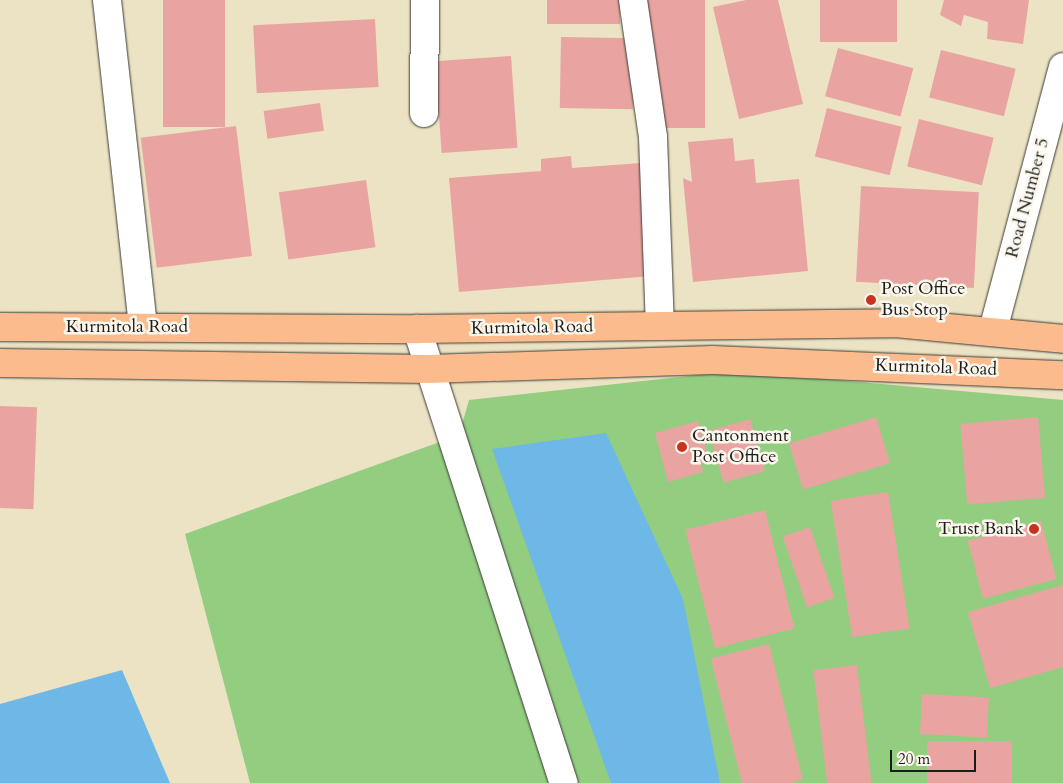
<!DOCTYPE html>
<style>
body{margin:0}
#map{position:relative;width:1063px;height:783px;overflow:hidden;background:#ece3c4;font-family:Cardo,serif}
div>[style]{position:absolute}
.green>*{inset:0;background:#93cd80}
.water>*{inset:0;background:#6eb8e7}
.building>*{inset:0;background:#e9a4a1;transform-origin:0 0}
.roads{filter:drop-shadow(0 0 1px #3b3a35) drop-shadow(0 0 1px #3b3a35)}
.minor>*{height:28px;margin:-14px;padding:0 14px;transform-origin:14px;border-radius:14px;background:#fff}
.major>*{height:28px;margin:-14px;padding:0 14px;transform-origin:14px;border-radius:14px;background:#fbbb8d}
.dots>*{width:14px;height:14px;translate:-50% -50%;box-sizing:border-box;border:2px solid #fbf7ec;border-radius:50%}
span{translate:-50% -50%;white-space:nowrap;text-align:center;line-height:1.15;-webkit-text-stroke:5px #fbf7ec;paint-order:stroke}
.street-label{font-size:18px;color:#1c1c1c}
.poi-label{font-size:18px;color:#1c1c1c}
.left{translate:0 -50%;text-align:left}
.right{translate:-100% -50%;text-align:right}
.scale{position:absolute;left:890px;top:750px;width:86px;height:22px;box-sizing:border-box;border:2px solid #1c1c1c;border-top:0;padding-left:6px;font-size:15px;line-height:18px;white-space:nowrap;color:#1c1c1c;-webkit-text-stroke:4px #fbf7ec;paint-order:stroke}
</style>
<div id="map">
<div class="green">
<div style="clip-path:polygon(734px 371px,1063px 400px,1063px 783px,250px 783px,185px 534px,459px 435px,469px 400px)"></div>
</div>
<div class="water">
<div style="clip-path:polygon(606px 433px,683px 599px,720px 783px,611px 783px,492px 449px)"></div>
<div style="clip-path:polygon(122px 670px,170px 783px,0 783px,0 704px)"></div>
</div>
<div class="building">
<div style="left:163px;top:0;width:62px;height:127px"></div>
<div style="left:547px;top:0;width:73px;height:24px"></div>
<div style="left:647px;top:0;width:58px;height:128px"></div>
<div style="clip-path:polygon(746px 0,778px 0,803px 104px,739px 119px,713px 7px)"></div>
<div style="left:820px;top:0;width:77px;height:42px"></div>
<div style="clip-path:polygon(944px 0,1029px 0,1023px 44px,987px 39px,988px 22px,964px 15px,961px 26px,940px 15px)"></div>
<div style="left:375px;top:19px;width:68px;height:122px;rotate:87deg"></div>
<div style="left:561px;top:37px;width:73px;height:71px;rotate:1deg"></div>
<div style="left:838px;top:48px;width:78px;height:50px;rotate:15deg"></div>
<div style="left:941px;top:50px;width:77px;height:49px;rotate:14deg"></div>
<div style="left:511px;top:56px;width:92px;height:76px;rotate:86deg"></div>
<div style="left:320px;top:103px;width:28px;height:57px;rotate:82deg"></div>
<div style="left:827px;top:108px;width:77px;height:50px;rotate:14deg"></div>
<div style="left:919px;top:119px;width:77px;height:49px;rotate:14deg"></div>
<div style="left:236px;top:126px;width:131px;height:96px;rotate:83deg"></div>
<div style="clip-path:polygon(733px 138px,735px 161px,754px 159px,756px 183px,799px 179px,808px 271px,693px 282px,683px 178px,692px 182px,688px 142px)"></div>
<div style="clip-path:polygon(571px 156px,572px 168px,641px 163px,651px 276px,459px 292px,449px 178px,541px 171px,541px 159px)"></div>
<div style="left:366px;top:180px;width:68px;height:88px;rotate:82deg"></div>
<div style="left:861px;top:186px;width:118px;height:96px;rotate:3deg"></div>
<div style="left:0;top:406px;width:37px;height:102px;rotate:2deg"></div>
<div style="left:876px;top:417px;width:48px;height:91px;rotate:73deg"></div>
<div style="left:1038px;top:417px;width:81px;height:78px;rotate:85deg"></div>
<div style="left:750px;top:419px;width:54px;height:43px;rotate:74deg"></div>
<div style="clip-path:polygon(698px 421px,709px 460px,701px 463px,703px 472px,668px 482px,655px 433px)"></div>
<div style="left:888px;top:492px;width:138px;height:58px;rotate:81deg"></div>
<div style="left:765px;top:510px;width:122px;height:82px;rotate:76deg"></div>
<div style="left:1041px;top:521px;width:60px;height:76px;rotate:75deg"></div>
<div style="left:810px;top:527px;width:75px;height:29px;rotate:71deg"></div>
<div style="clip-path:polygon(1063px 585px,1063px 667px,990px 688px,968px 612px)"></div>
<div style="left:769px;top:644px;width:140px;height:60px;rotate:76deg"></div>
<div style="left:857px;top:665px;width:119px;height:44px;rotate:83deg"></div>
<div style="left:922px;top:694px;width:67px;height:40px;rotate:3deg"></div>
<div style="left:927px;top:741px;width:85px;height:42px"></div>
</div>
<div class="roads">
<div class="minor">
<div style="left:107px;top:0;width:329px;rotate:83.7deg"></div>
<div style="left:633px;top:0;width:138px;rotate:81.7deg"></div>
<div style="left:653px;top:137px;width:189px;rotate:87.9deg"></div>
<div style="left:424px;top:113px;width:113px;rotate:-89.5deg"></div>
<div style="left:417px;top:329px;width:477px;rotate:72.1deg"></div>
<div style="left:993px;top:330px;width:272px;rotate:-75.1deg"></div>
</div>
<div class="major">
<div style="left:0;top:327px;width:417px;rotate:0.3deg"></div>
<div style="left:417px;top:329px;width:478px;rotate:-0.7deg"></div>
<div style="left:895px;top:323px;width:169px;rotate:5.4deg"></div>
<div style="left:0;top:363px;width:428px;rotate:0.8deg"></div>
<div style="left:428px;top:369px;width:285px;rotate:-1.8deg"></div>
<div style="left:713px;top:360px;width:350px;rotate:2.5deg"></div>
</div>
</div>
<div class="dots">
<div style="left:871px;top:300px;background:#c8321e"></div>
<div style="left:682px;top:447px;background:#c8321e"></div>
<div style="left:1034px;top:529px;background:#c8321e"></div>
</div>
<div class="street-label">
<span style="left:1028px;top:198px;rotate:-75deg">Road Number 5</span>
<span style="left:127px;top:327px">Kurmitola Road</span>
<span style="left:532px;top:328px;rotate:-1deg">Kurmitola Road</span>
<span style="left:936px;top:368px;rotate:2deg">Kurmitola Road</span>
</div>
<div class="poi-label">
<span class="left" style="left:881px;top:300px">Post Office<br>Bus Stop</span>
<span class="left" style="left:692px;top:447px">Cantonment<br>Post Office</span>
<span class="right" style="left:1024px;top:529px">Trust Bank</span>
</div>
<div class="scale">20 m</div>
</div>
